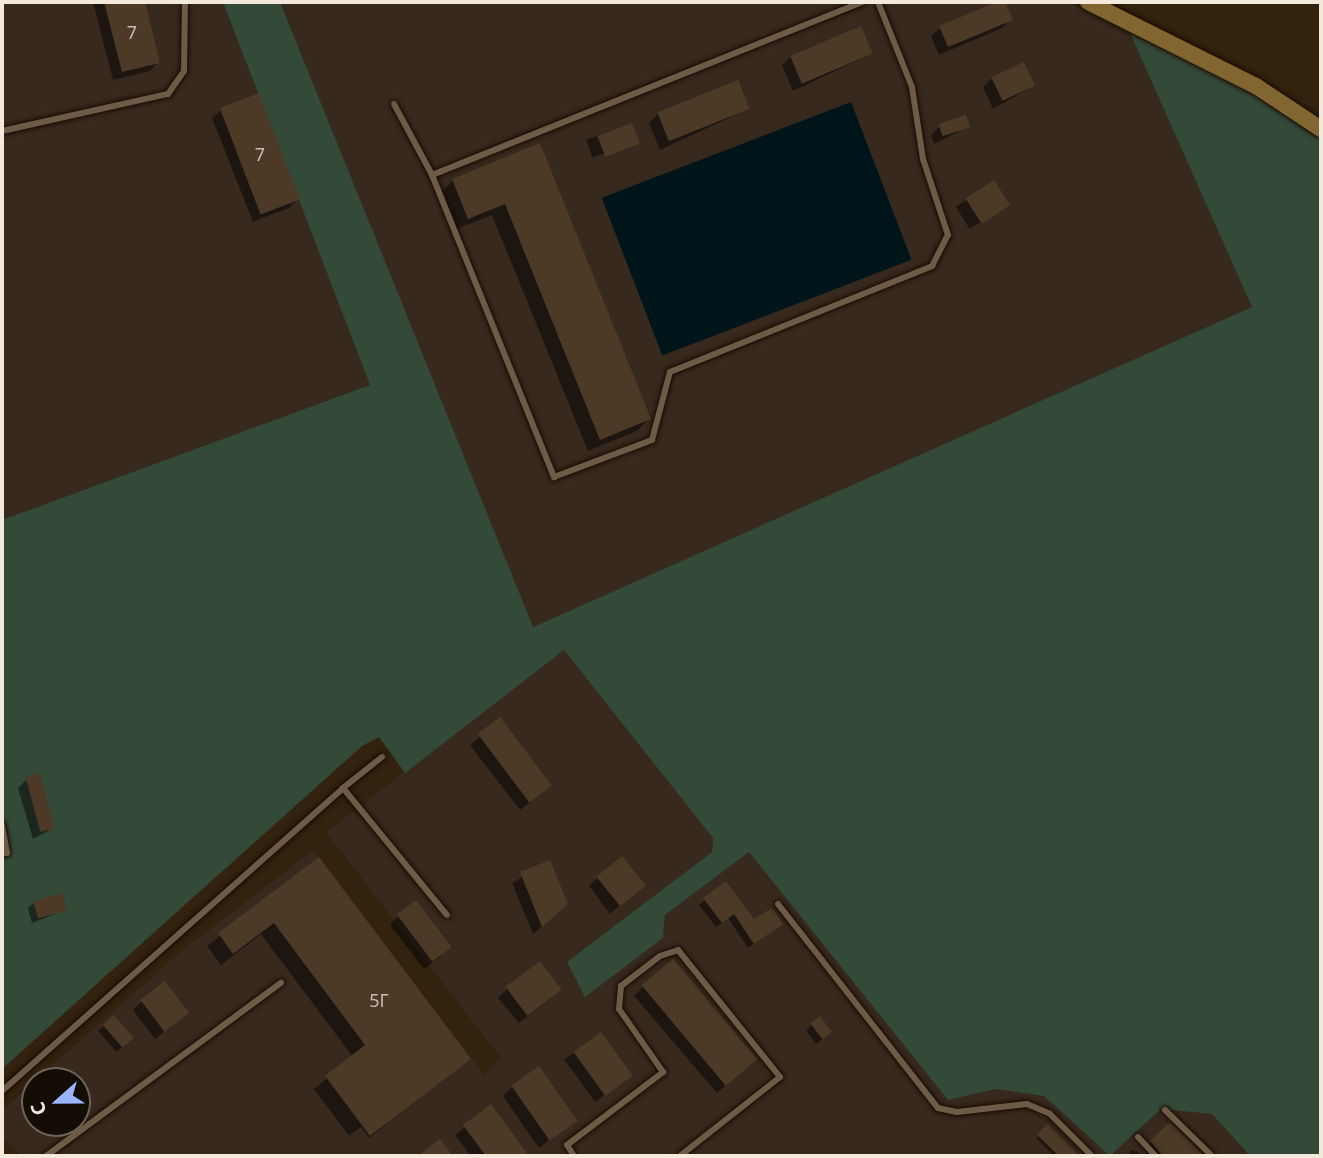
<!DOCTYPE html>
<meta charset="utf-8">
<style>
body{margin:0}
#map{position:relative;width:1323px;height:1158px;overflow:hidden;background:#32220e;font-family:"Noto Sans",sans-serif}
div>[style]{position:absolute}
.industrial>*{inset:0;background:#38291e}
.green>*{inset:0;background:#334a39}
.water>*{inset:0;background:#001519;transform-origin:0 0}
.shadow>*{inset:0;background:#0007;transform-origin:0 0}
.building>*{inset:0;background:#4c3a26;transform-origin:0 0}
.roads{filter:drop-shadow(0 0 2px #190b00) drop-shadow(0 0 2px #190b00)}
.lane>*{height:6px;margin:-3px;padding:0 3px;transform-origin:3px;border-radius:3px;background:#6e5b47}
.secondary>*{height:16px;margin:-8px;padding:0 8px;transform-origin:8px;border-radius:8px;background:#826632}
span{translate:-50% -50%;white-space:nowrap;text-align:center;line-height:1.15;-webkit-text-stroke:5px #140d06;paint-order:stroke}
.number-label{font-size:18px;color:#cabdaf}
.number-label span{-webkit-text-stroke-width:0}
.frame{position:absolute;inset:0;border:4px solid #f4e9dd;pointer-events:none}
.north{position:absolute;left:21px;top:1067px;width:70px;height:70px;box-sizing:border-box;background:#140d06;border:2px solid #6e655c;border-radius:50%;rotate:249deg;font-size:19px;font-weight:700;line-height:28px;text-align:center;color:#f4e9dd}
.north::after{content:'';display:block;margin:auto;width:24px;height:32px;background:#9cb4fd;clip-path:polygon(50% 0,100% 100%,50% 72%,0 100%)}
</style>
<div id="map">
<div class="industrial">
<div style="clip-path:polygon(2px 2px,223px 2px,370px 385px,2px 520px)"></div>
<div style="clip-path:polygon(280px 2px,1068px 2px,1130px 33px,1252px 307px,532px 627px)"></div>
<div style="clip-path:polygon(evenodd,564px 650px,713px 838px,712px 852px,568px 962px,585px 996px,663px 938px,665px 915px,749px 852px,948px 1100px,996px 1089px,1044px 1096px,1110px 1156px,21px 1156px,2px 1138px,2px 1110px,178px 954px,313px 850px,484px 1075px,501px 1058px,326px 832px,564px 650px,35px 1081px,77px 1081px,77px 1123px,35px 1123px,35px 1081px)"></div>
<div style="clip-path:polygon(1161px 1109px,1212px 1114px,1249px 1156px,1111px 1156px)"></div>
</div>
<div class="green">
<div style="clip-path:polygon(223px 2px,280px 2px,533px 627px,1252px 307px,1130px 33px,1272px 103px,1321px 135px,1321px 1156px,1250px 1156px,1212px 1114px,1161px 1109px,1110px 1156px,1044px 1096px,996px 1089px,948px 1100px,749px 852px,665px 915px,663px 938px,585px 997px,567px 962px,712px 852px,713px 838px,564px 650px,405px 773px,379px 737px,362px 746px,2px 1069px,2px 520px,370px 385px)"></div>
</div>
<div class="water">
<div style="left:851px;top:102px;width:169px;height:267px;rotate:69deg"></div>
</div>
<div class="shadow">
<div style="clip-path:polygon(93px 2px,143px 2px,158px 62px,150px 71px,113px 80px)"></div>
<div style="clip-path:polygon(1003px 2px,1011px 19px,1002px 28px,939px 55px,931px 36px,940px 28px)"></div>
<div style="clip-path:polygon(871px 54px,793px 91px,782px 65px,791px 56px)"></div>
<div style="clip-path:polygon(992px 78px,1033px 86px,993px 109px,983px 87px)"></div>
<div style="clip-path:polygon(748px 109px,660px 150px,649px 123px,658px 114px)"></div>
<div style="clip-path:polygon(221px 110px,298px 199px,289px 208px,253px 222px,212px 118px)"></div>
<div style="left:631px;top:125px;width:19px;height:47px;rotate:72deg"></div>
<div style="clip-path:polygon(940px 126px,968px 127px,934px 144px,931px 135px)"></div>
<div style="clip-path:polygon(539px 145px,649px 419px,637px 431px,588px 451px,492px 215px,456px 229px,441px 192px,453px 180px)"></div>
<div style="left:994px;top:183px;width:26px;height:45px;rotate:58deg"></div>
<div style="clip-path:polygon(500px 720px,541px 793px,520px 810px,470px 745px)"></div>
<div style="clip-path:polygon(27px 779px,53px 828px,33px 839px,18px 788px)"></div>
<div style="clip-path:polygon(319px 859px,469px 1059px,369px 1138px,361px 1127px,349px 1136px,314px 1089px,353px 1057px,261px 934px,221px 965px,207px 946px)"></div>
<div style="clip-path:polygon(549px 862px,557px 913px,533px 934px,512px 883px)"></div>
<div style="clip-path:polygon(597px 878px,643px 886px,610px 914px,589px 886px)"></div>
<div style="clip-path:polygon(705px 900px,754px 922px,775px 929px,748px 948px,728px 918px,716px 927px,699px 905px)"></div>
<div style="clip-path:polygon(34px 903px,65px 910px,32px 923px,28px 908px)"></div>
<div style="clip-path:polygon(398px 916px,441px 956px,424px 969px,390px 925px)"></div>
<div style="clip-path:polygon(643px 987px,747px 1067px,717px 1093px,634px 996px)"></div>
<div style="clip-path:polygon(507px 989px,551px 998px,519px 1023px,498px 998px)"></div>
<div style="clip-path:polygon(142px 1001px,187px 1013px,155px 1039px,133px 1010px)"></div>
<div style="left:114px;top:1017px;width:28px;height:21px;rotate:49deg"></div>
<div style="clip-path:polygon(820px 1018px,825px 1037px,816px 1044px,806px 1030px)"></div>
<div style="left:600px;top:1034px;width:52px;height:44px;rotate:54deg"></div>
<div style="clip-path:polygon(512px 1087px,574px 1120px,539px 1148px,503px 1096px)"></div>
<div style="clip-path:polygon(490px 1107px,525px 1154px,523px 1156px,471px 1156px,455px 1135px)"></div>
<div style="clip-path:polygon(1170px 1125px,1201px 1156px,1154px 1156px,1149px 1145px)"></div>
<div style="clip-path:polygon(1047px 1127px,1077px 1156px,1054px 1156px,1036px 1138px)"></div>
<div style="clip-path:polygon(1132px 1150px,1146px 1156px,1126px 1156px)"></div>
</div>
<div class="building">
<div style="clip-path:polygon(104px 2px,145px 2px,160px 63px,122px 72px)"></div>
<div style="clip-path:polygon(997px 2px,1005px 2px,1013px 20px,948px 47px,939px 26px)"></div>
<div style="left:861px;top:26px;width:30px;height:77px;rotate:67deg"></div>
<div style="left:1024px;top:62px;width:26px;height:36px;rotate:65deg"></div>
<div style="left:738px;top:80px;width:31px;height:87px;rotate:68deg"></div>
<div style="left:259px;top:93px;width:114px;height:42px;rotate:69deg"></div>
<div style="left:966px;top:115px;width:13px;height:29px;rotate:72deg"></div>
<div style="left:632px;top:123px;width:22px;height:37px;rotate:69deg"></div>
<div style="clip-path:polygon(540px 143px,651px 419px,600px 440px,505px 204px,468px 219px,452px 179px)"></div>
<div style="left:994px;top:180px;width:30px;height:34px;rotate:57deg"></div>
<div style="left:500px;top:717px;width:86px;height:28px;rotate:53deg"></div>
<div style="left:40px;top:773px;width:57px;height:15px;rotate:75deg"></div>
<div style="left:622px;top:856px;width:38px;height:33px;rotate:51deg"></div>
<div style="clip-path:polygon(319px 857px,471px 1059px,370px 1136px,325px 1076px,365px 1045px,274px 923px,233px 954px,218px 933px)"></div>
<div style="clip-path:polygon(550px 860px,568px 904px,542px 927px,520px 872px)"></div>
<div style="clip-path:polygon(726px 881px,754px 919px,772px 908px,783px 924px,754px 944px,734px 914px,722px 923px,703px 898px)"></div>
<div style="left:62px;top:893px;width:18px;height:30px;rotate:74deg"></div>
<div style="left:416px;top:900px;width:59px;height:24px;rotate:53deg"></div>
<div style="left:673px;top:959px;width:131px;height:41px;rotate:50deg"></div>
<div style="left:540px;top:961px;width:36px;height:43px;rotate:53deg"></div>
<div style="left:165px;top:981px;width:40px;height:31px;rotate:53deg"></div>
<div style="left:114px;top:1015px;width:30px;height:15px;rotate:49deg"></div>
<div style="left:820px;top:1016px;width:20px;height:12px;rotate:53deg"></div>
<div style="left:601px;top:1032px;width:54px;height:34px;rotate:54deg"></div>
<div style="left:539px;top:1066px;width:67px;height:34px;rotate:55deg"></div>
<div style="clip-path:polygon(491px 1104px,529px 1156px,486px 1156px,463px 1125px)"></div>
<div style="clip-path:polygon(1170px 1122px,1204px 1156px,1162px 1156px,1150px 1141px)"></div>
<div style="clip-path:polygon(1047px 1124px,1079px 1156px,1059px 1156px,1037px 1135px)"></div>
<div style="clip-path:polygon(440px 1139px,453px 1156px,418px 1156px)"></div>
</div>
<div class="roads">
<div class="lane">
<div style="left:394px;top:104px;width:81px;rotate:61.8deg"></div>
<div style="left:432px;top:175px;width:326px;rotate:68deg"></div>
<div style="left:554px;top:477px;width:105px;rotate:-20.7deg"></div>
<div style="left:652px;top:440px;width:70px;rotate:-75.2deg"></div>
<div style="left:670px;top:372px;width:283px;rotate:-22deg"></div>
<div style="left:932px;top:266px;width:35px;rotate:-63deg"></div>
<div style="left:948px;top:235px;width:80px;rotate:-108.2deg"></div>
<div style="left:923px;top:159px;width:73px;rotate:-98.7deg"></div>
<div style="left:912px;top:87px;width:92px;rotate:-111.8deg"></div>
<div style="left:2px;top:131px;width:170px;rotate:-12.6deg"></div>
<div style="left:168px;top:94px;width:28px;rotate:-55deg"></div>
<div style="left:184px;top:71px;width:69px;rotate:-89.2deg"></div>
<div style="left:432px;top:175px;width:464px;rotate:-21.9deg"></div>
<div style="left:343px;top:788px;width:50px;rotate:-38.5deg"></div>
<div style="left:2px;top:825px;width:28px;rotate:80deg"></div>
<div style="left:7px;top:853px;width:5px;rotate:180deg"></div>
<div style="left:778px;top:904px;width:259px;rotate:51.9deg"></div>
<div style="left:938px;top:1108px;width:19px;rotate:12deg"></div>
<div style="left:957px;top:1112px;width:70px;rotate:-6.5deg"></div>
<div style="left:1027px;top:1104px;width:25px;rotate:23deg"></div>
<div style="left:1050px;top:1114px;width:59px;rotate:45deg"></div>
<div style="left:2px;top:1091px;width:456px;rotate:-41.6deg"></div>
<div style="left:343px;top:788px;width:164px;rotate:50.7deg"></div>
<div style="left:1165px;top:1110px;width:66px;rotate:44.4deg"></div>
<div style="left:1138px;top:1137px;width:26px;rotate:47deg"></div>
<div style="left:46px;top:1156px;width:292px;rotate:-36.4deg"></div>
<div style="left:574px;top:1156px;width:13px;rotate:-122deg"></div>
<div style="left:567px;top:1145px;width:121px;rotate:-37.2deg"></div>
<div style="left:663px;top:1072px;width:77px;rotate:-124.9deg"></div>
<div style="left:619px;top:1009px;width:23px;rotate:-85deg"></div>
<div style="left:621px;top:986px;width:49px;rotate:-37.6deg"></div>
<div style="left:660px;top:956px;width:19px;rotate:-18deg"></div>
<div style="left:678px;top:950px;width:163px;rotate:51.2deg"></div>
<div style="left:780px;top:1077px;width:127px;rotate:141.7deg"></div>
</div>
<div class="secondary">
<div style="left:1088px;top:2px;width:188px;rotate:26.6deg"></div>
<div style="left:1256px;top:86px;width:78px;rotate:33.5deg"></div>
</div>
</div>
<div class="number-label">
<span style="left:132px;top:32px">7</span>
<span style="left:260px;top:154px">7</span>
<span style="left:379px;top:1000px">5Г</span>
</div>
<div class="frame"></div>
<div class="north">С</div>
</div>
